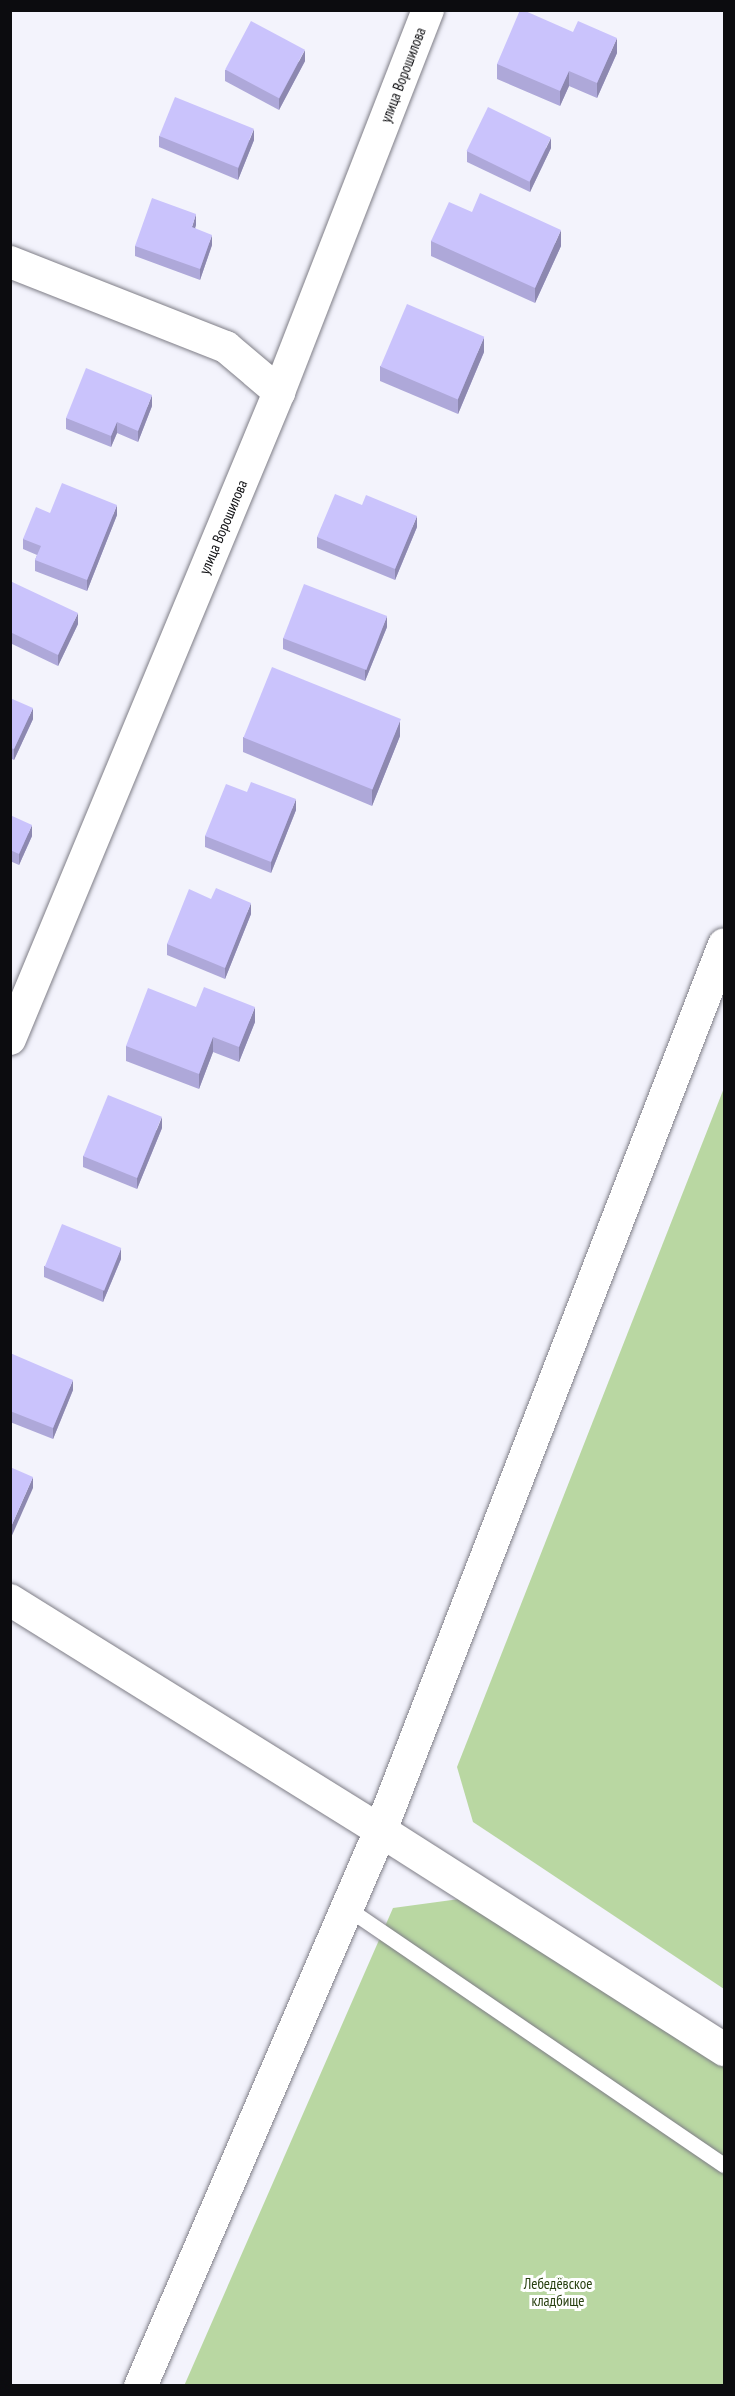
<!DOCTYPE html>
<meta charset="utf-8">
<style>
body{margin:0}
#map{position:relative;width:735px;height:2396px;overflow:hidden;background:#f3f3fc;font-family:"PT Sans Narrow",sans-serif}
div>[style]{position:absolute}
.green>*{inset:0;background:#b9d7a2}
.roads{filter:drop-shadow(0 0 2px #7f7e87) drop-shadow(0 0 2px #7f7e87)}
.lane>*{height:15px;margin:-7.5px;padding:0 7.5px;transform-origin:7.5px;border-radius:7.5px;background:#fff}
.street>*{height:32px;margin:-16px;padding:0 16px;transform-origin:16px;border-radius:16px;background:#fff}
.secondary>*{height:33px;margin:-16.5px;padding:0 16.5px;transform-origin:16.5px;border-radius:16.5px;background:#fff}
.wall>*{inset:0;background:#aea8d9}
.shaded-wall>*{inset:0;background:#8d88b0}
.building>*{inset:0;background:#cac3fc;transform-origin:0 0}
span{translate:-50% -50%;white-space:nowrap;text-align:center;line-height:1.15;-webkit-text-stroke:6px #fff;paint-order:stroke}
.street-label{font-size:15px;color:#0c0c0f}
.park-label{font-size:15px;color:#294011}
.frame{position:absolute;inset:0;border:12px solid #0c0c0f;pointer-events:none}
</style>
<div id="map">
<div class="green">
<div style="clip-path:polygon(724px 1088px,724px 1989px,473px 1822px,457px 1767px)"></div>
<div style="clip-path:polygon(474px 1897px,724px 2067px,724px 2385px,184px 2386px,393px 1908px)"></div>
</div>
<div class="roads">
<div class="lane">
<div style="left:347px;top:1908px;width:456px;rotate:34.3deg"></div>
</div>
<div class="street">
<div style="left:10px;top:262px;width:232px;rotate:21.5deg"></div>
<div style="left:226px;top:347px;width:70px;rotate:40.3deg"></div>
<div style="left:10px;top:1039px;width:701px;rotate:-67.42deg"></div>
<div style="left:279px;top:392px;width:410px;rotate:-68.7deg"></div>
<div style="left:10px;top:1600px;width:436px;rotate:31.9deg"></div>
</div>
<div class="secondary">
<div style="left:380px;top:1830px;width:408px;rotate:32.5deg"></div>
<div style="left:140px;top:2386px;width:606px;rotate:-66.65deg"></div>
<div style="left:380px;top:1830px;width:950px;rotate:-68.78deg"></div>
</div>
</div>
<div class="wall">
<div style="clip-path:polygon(617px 53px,597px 98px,569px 86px,560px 106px,497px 79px,497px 64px)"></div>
<div style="clip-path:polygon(305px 61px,279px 110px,225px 81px,225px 70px)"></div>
<div style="clip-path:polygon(159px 136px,254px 140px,238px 180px,159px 147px)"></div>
<div style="clip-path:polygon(551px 148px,530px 192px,467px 162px,467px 151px)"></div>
<div style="clip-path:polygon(472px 212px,561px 246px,535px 303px,431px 256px,431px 241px)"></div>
<div style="clip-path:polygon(196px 225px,195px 228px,212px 245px,200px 280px,135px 256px,135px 246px)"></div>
<div style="clip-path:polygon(484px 352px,458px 414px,380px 381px,380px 366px)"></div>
<div style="clip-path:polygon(152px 406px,138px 442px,117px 433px,111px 447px,66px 429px,66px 418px)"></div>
<div style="clip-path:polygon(50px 513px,117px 515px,87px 591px,35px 571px,35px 560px,37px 555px,23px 549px,23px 539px)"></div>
<div style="clip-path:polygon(417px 527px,395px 580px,317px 548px,317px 537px)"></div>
<div style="clip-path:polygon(10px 581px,78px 624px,58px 666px,10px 643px)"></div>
<div style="clip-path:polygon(387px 627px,365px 681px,283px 649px,283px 638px)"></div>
<div style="clip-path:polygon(10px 698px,33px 719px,14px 760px,10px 758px)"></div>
<div style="clip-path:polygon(400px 736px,372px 806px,243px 752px,243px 737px)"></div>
<div style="clip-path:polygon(247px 792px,296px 810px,271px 873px,205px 847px,205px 836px)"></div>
<div style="clip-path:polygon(10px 815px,32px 836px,19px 865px,10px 861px)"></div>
<div style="clip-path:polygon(211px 899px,251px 914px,225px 979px,167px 955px,167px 944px)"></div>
<div style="clip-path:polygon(196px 1007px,255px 1022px,239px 1062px,213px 1052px,199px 1089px,126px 1061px,126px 1046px)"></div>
<div style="clip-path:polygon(162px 1128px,137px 1189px,83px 1167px,83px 1156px)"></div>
<div style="clip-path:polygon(121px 1259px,103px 1302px,44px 1277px,44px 1266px)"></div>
<div style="clip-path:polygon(10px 1353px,73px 1390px,53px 1439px,10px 1422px)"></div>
</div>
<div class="shaded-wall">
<div style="clip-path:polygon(617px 38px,617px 53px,597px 98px,597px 83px)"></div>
<div style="clip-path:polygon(305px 50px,305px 61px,279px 110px,279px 99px)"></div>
<div style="clip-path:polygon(569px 71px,569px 86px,560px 106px,560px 91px)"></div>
<div style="clip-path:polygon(254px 129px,254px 140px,238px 180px,238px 169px)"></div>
<div style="clip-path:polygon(551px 138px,551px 148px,530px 192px,530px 181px)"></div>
<div style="clip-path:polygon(196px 214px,196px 225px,192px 238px,192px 227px)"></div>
<div style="clip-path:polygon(561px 230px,561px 246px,535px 303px,535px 288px)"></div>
<div style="clip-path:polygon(212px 235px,212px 245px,200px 280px,200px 269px)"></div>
<div style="clip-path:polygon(484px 337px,484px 352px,458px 414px,458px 399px)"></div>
<div style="clip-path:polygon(152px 395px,152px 406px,138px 442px,138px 431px)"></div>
<div style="clip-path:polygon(117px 422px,117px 433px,111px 447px,111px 436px)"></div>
<div style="clip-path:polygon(117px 505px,117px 515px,87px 591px,87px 580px)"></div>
<div style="clip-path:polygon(417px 516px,417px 527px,395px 580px,395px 569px)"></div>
<div style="clip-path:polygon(78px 613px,78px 624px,58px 666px,58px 655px)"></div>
<div style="clip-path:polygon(387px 616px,387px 627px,365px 681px,365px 670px)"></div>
<div style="clip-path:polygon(33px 708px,33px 719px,14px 760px,14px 749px)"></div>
<div style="clip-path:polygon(400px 720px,400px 736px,372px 806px,372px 790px)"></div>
<div style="clip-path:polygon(296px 799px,296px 810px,271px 873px,271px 862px)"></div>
<div style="clip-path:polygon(32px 825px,32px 836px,19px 865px,19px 854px)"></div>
<div style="clip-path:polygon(251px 903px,251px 914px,225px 979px,225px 968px)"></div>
<div style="clip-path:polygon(255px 1007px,255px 1022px,239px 1062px,239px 1047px)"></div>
<div style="clip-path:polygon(213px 1037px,213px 1052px,199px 1089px,199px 1074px)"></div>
<div style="clip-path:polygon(162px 1117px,162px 1128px,137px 1189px,137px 1178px)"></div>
<div style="clip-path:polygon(121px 1248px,121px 1259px,103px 1302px,103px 1291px)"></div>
<div style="clip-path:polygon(73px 1380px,73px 1390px,53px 1439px,53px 1428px)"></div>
<div style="clip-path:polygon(33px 1477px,33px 1488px,10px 1540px,10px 1529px)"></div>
</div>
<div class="building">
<div style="clip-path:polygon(520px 10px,523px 10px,573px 32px,578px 21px,617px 38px,597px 83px,569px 71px,560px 91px,497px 64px)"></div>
<div style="left:251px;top:21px;width:61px;height:55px;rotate:28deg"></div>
<div style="left:175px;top:97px;width:85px;height:42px;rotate:22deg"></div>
<div style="left:488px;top:107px;width:70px;height:49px;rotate:26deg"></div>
<div style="clip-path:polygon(480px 193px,561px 230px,535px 288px,431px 241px,449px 202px,472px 212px)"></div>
<div style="clip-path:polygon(152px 198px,196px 214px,192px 227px,212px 235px,200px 269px,135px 246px)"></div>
<div style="left:407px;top:304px;width:84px;height:68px;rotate:23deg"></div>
<div style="clip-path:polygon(86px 368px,152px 395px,138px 431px,117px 422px,111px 436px,66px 418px)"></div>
<div style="clip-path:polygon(62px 483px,117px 505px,87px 580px,35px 560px,41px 546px,23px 539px,36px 507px,50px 513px)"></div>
<div style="clip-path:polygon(335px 494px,362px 505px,366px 495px,417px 516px,395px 569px,317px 537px)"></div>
<div style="clip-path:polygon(10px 581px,78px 613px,58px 655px,10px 632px)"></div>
<div style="left:304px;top:584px;width:89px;height:58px;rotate:21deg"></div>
<div style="left:272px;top:667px;width:139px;height:76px;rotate:22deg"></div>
<div style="clip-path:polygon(10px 698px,33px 708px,14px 749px,10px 748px)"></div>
<div style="clip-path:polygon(251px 782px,296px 799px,271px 862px,205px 836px,226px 784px,247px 792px)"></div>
<div style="clip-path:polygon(10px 815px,32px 825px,19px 854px,10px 850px)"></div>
<div style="clip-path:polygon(216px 888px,251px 903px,225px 968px,167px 944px,189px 889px,211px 899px)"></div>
<div style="clip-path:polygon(204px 987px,255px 1007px,239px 1047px,213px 1037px,199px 1074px,126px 1046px,148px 988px,196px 1007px)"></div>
<div style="left:108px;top:1095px;width:58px;height:66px;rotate:22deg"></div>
<div style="left:62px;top:1224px;width:64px;height:46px;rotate:22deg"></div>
<div style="clip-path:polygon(10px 1353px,73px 1380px,53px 1428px,10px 1411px)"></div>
<div style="clip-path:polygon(10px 1467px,33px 1477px,10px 1529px)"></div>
</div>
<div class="street-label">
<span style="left:403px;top:75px;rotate:-69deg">улица Ворошилова</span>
<span style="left:223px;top:527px;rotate:-67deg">улица Ворошилова</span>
</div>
<div class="park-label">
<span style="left:558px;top:2292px">Лебедёвское<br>кладбище</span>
</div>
<div class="frame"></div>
</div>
